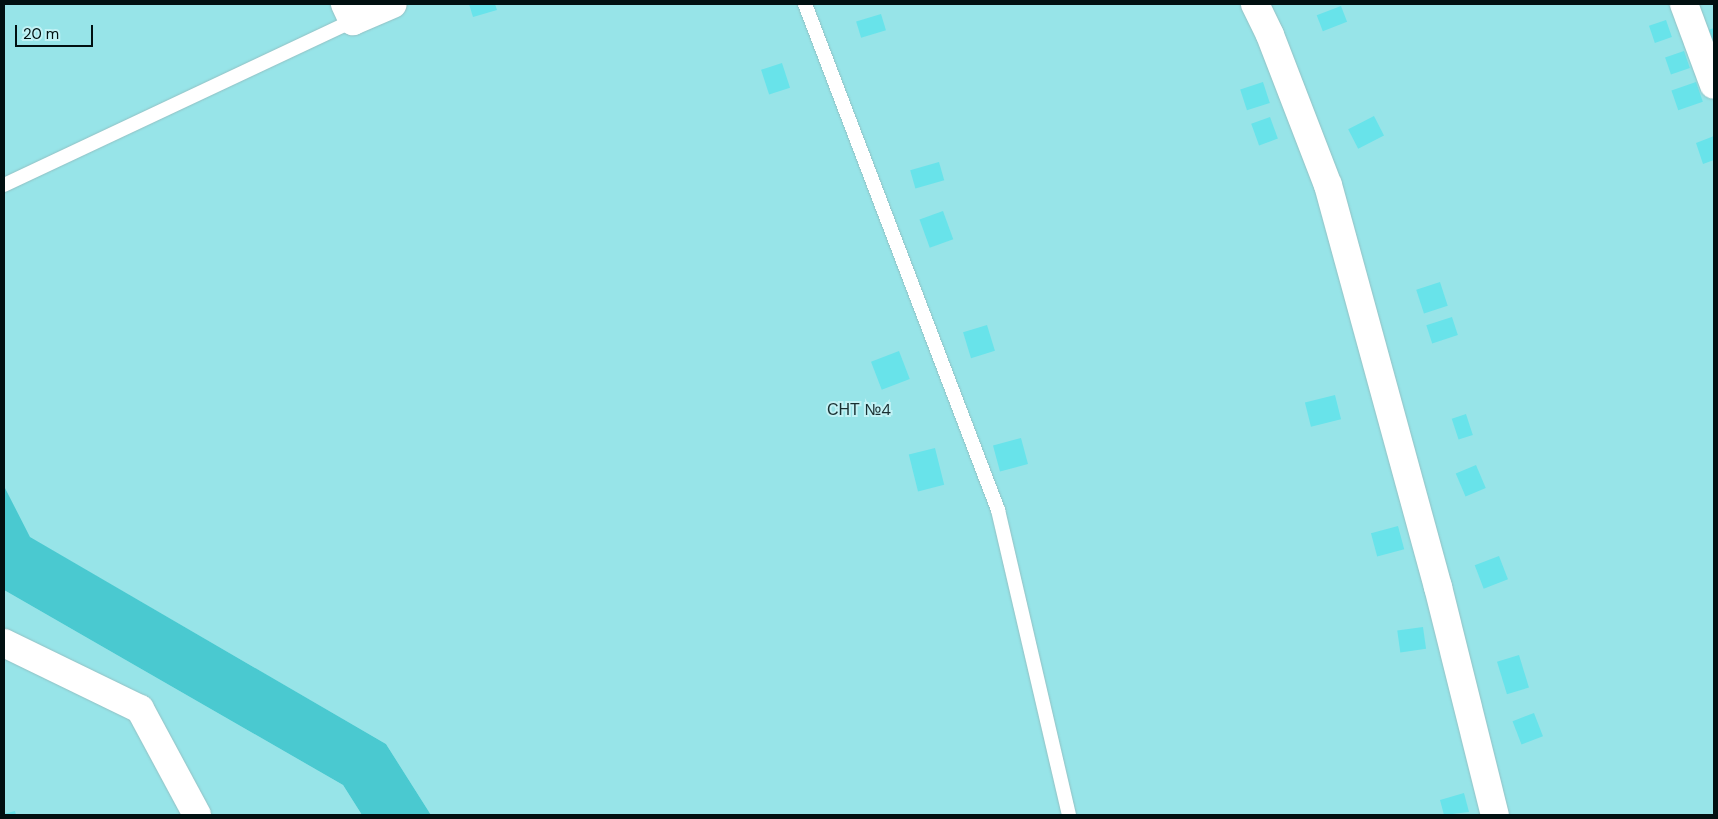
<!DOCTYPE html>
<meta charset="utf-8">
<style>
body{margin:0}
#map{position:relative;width:1718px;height:819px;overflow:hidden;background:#c2f2f5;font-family:"DM Sans",sans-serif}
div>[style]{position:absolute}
.green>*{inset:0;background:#97e4e8}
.water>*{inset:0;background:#4ac9d0}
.building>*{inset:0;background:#68e3ea;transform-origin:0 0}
.roads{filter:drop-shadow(0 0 1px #92c1c4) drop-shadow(0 0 1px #92c1c4)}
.lane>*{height:14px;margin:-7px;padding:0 7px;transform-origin:7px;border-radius:7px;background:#fff}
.street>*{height:28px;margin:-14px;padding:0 14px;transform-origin:14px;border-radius:14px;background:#fff}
span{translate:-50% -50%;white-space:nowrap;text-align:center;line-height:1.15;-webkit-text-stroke:4px #c2f2f5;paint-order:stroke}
.park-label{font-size:16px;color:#192f31}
.frame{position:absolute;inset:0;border:5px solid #011011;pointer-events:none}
.scale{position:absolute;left:15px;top:25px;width:78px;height:22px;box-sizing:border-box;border:2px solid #011011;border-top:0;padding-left:6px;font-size:15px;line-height:18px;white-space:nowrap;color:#011011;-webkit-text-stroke:4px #c2f2f5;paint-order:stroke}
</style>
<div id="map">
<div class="green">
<div style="clip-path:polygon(4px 4px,1714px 4px,1714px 815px,431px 815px,386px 744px,29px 537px,4px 486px)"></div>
<div style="clip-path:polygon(4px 590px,343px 785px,362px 815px,4px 815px)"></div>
</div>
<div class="water">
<div style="clip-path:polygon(4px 486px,30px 537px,386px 744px,431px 815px,362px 815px,343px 785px,4px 590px)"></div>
</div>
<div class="building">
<div style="clip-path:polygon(469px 4px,495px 4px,497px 10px,473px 17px)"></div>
<div style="left:1341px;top:6px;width:17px;height:26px;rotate:69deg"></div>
<div style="left:881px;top:14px;width:17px;height:26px;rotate:73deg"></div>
<div style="left:1666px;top:20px;width:18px;height:18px;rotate:71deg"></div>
<div style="clip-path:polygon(1714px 28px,1714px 49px,1705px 31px)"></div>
<div style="left:1684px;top:51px;width:18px;height:20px;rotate:71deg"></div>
<div style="left:782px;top:63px;width:26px;height:22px;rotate:72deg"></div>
<div style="left:1263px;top:82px;width:22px;height:24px;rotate:72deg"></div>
<div style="left:1696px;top:82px;width:21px;height:26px;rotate:71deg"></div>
<div style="left:1374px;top:116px;width:22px;height:29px;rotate:63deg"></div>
<div style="left:1270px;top:117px;width:23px;height:20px;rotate:70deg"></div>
<div style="clip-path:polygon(1714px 136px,1714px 160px,1703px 164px,1696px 143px)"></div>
<div style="left:939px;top:162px;width:19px;height:30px;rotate:74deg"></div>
<div style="left:943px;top:211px;width:30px;height:25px;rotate:70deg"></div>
<div style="left:1440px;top:282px;width:25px;height:25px;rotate:72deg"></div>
<div style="left:1452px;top:317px;width:19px;height:27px;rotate:72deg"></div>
<div style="left:987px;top:325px;width:27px;height:25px;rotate:73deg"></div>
<div style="left:899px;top:351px;width:30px;height:30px;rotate:69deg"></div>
<div style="left:1335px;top:395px;width:25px;height:31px;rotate:76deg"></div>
<div style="left:1466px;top:414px;width:22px;height:15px;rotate:72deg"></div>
<div style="left:1021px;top:438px;width:27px;height:29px;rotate:75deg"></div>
<div style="left:935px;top:448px;width:38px;height:27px;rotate:76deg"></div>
<div style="left:1476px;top:465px;width:25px;height:22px;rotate:67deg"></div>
<div style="left:1398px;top:526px;width:24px;height:28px;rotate:75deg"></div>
<div style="left:1499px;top:556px;width:25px;height:26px;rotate:69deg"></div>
<div style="left:1423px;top:627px;width:22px;height:26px;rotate:82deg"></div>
<div style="left:1519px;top:655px;width:34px;height:23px;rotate:73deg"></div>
<div style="left:1534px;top:713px;width:25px;height:23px;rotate:69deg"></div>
<div style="clip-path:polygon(1464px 793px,1469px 812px,1444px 815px,1440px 800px)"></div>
<div style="clip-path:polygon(15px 811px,16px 815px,4px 815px,4px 814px)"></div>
</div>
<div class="roads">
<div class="lane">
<div style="left:805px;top:4px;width:542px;rotate:69.12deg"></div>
<div style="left:998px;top:510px;width:313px;rotate:76.9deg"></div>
<div style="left:4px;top:185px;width:386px;rotate:-25.2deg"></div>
</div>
<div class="street">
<div style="left:345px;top:4px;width:19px;rotate:65deg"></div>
<div style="left:353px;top:21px;width:43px;rotate:-23deg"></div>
<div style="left:1255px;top:4px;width:34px;rotate:64deg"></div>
<div style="left:1270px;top:35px;width:161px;rotate:68.9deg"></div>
<div style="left:1328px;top:185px;width:417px;rotate:74.7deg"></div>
<div style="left:1438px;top:587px;width:235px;rotate:76deg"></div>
<div style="left:1684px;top:4px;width:86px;rotate:69.7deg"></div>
<div style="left:4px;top:643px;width:151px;rotate:25.9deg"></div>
<div style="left:140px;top:709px;width:120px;rotate:61.7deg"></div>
</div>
</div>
<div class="park-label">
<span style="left:859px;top:410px">СНТ №4</span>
</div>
<div class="frame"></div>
<div class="scale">20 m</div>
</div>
